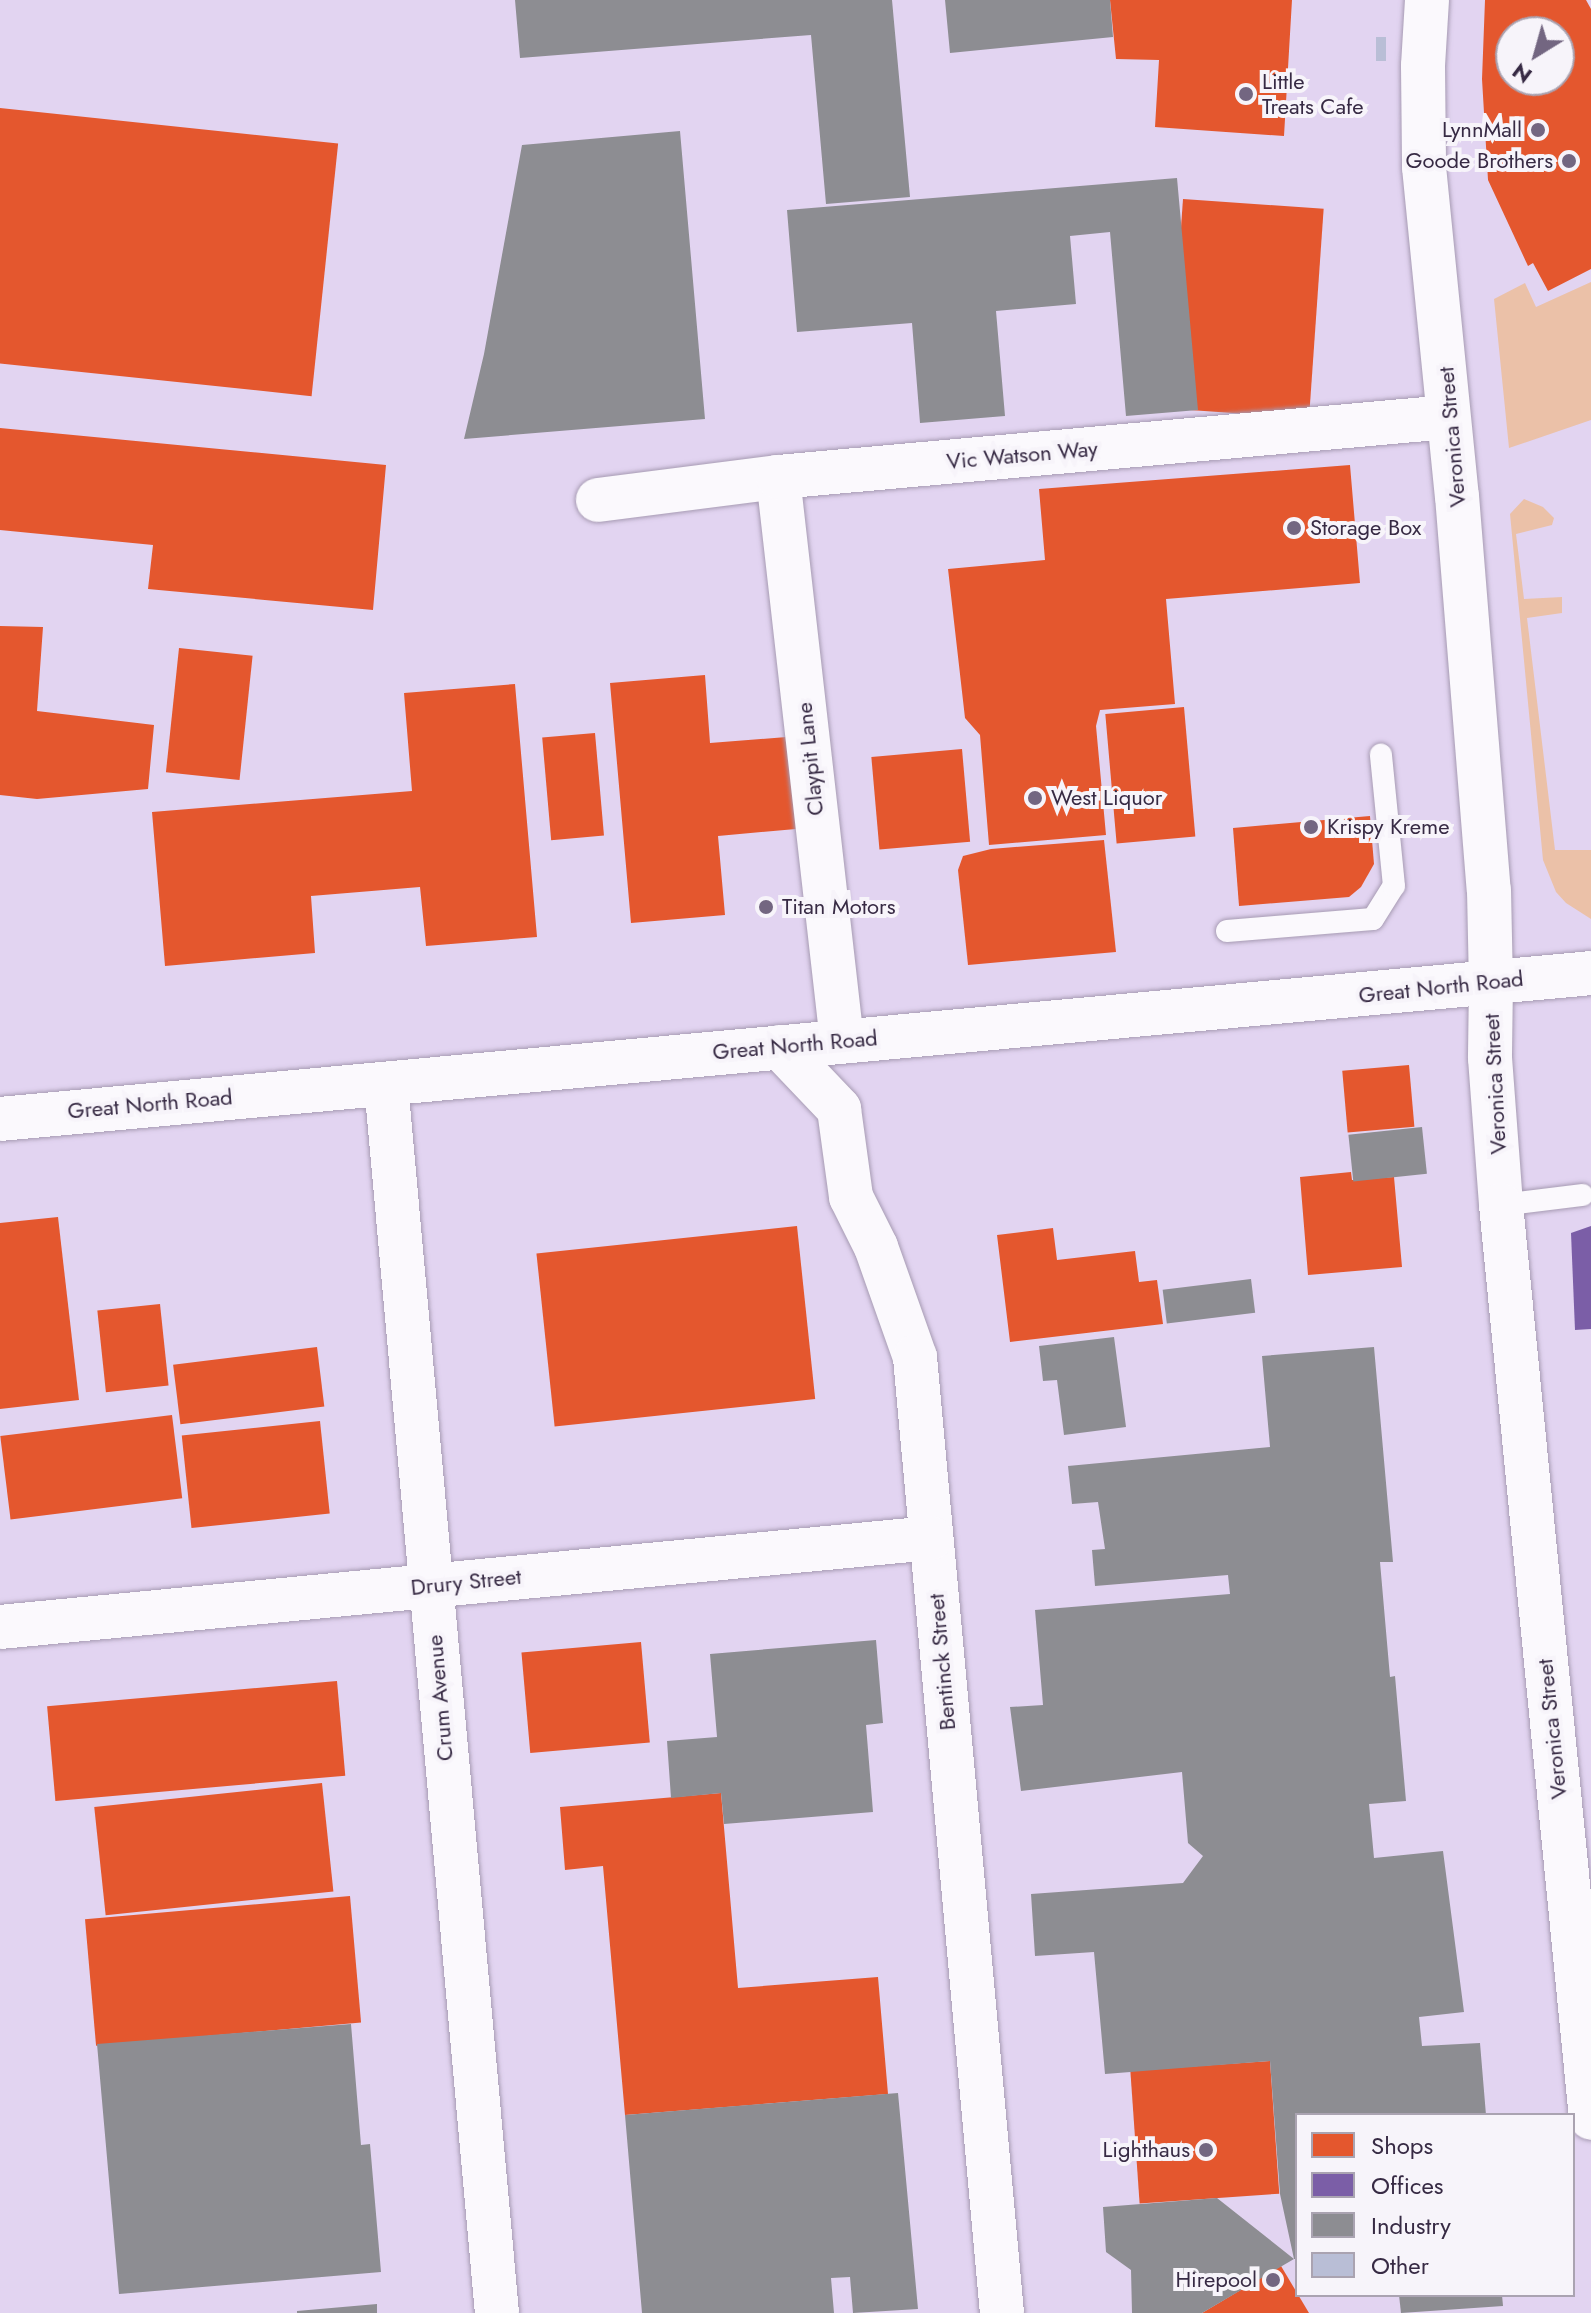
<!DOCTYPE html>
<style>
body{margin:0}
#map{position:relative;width:1591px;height:2313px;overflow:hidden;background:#e2d4f1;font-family:Jost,sans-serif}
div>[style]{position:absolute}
.green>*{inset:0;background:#ebc1a8}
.shops>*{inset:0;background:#e4572e;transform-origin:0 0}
.offices>*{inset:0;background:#7b5ea7}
.industry>*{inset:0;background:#8d8d92;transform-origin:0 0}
.building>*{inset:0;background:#b9bed6;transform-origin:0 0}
.roads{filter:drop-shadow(0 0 2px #a79bb3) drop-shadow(0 0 2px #a79bb3)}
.service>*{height:22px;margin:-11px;padding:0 11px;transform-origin:11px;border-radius:11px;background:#fbf9fd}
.minor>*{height:44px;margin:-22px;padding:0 22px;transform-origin:22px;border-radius:22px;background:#fbf9fd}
.tertiary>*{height:44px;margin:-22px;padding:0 22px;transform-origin:22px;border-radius:22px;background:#fbf9fd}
.secondary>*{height:44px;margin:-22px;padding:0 22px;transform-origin:22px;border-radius:22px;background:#fbf9fd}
.dots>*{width:22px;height:22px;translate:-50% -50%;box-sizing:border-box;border:4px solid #f7f4fa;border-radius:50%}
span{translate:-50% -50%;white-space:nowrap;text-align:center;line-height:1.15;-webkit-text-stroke:8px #f7f4fa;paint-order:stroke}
.poi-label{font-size:22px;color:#372a44}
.left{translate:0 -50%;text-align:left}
.right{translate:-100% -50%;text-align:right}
.street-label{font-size:22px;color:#372a44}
.legend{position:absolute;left:1295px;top:2113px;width:280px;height:184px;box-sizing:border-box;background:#f7f4fa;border:2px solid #aaa3b1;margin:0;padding:10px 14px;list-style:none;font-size:24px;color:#372a44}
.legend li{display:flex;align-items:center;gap:16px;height:40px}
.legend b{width:40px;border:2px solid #aaa3b1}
.north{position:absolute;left:1495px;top:16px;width:80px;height:80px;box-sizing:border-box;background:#f7f4fa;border:2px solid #aaa3b1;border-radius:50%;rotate:217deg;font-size:22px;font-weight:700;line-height:32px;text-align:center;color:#372a44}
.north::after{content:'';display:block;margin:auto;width:28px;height:36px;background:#736681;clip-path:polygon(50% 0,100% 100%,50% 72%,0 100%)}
</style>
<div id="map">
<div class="green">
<div style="clip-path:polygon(1591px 282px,1591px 420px,1509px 448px,1494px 299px,1525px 283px,1536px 307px)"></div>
<div style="clip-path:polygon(1524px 499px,1543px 507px,1554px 518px,1552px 525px,1516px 534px,1524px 599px,1562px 597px,1562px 613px,1527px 618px,1555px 850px,1591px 850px,1591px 919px,1566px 903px,1556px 892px,1543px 860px,1510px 514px)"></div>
</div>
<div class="shops">
<div style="clip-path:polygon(1110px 0,1292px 0,1284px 136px,1155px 127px,1159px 60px,1116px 59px)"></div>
<div style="clip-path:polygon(evenodd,1485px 0,1586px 0,1591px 9px,1591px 269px,1548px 291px,1533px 263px,1528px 266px,1488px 180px,1482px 79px,1485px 0,1511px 32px,1559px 32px,1559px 80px,1511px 80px,1511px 32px)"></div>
<div style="left:0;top:108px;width:340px;height:254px;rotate:6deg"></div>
<div style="left:1183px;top:199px;width:141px;height:210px;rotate:4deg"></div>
<div style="clip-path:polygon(0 428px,386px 465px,373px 610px,148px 589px,153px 545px,0 530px)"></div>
<div style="clip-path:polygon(1350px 465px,1360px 583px,1166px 599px,1175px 704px,1100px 710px,1096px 726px,1106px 835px,989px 845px,980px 735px,965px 718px,948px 569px,1045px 560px,1039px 489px)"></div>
<div style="clip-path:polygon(0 626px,43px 627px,37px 711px,154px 725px,148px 789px,37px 799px,0 795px)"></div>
<div style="left:179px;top:648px;width:74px;height:125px;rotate:6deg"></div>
<div style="clip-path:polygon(705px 675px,710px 743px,799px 736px,807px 828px,718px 836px,725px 915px,631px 923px,610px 683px)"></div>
<div style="clip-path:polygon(515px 684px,537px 937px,426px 946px,420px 887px,311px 896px,315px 953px,165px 966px,152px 812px,412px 791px,404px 693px)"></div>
<div style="left:1184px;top:707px;width:130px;height:79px;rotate:85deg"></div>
<div style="left:595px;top:733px;width:103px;height:53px;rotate:85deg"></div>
<div style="left:962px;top:749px;width:93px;height:91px;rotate:85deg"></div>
<div style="clip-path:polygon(1370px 816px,1374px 864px,1361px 887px,1349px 897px,1239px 906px,1233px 828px)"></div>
<div style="clip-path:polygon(1104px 840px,1116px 952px,968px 965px,958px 870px,963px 856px,991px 849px)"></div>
<div style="left:1409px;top:1065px;width:62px;height:67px;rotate:85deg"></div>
<div style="clip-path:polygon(1351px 1172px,1352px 1180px,1394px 1177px,1402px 1267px,1308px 1275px,1300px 1177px)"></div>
<div style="clip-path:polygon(58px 1217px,79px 1400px,0 1409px,0 1223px)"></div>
<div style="left:797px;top:1226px;width:174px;height:262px;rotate:84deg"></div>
<div style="clip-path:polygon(1053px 1228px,1057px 1260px,1135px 1251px,1139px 1282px,1157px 1280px,1163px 1324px,1010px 1342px,997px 1235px)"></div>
<div style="left:160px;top:1304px;width:82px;height:63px;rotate:84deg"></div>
<div style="left:317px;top:1347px;width:60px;height:145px;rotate:83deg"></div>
<div style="left:172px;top:1415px;width:84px;height:173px;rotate:83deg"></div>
<div style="left:320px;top:1421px;width:93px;height:139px;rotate:84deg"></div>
<div style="left:641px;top:1642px;width:101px;height:120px;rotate:85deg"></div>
<div style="left:337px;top:1681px;width:95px;height:291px;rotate:85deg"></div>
<div style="left:322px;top:1783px;width:109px;height:229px;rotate:84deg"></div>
<div style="clip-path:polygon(721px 1793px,738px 1988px,878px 1977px,888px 2094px,625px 2115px,603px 1866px,565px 1870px,560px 1807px)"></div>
<div style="left:350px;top:1896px;width:127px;height:266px;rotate:85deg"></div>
<div style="left:1270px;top:2061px;width:133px;height:140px;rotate:86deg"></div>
<div style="clip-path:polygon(1281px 2266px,1309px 2313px,1202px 2313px)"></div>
</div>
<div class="offices">
<div style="clip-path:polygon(1591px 1226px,1591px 1329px,1575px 1330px,1571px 1233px)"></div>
</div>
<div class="industry">
<div style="clip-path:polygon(515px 0,892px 0,910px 197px,826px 204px,811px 35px,520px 58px)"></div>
<div style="clip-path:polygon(945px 0,1110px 0,1113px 37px,950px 53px)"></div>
<div style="clip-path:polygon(680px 131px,705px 419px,464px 439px,484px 354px,522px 145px)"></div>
<div style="clip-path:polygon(1177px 178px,1198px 410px,1126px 416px,1110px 232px,1070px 236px,1076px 304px,996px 311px,1005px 416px,920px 423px,912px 323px,797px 332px,787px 210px)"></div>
<div style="left:1422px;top:1127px;width:47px;height:74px;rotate:84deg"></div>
<div style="left:1251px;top:1279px;width:34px;height:89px;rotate:83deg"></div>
<div style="clip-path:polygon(1114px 1337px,1126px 1427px,1064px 1435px,1057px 1380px,1043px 1381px,1039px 1346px)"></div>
<div style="clip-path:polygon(1374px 1347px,1393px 1562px,1380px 1562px,1390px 1677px,1395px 1676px,1406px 1801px,1369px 1804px,1374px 1858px,1443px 1851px,1464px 2012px,1419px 2017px,1422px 2046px,1480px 2043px,1486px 2115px,1297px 2115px,1297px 2259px,1294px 2259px,1280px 2194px,1270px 2061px,1105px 2074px,1094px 1952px,1035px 1956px,1031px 1894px,1183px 1883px,1203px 1856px,1188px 1843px,1182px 1772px,1021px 1791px,1010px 1707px,1043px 1705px,1035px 1610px,1230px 1594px,1228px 1575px,1095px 1586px,1092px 1550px,1105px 1549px,1098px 1502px,1072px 1504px,1068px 1466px,1270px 1447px,1262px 1356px)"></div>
<div style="clip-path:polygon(876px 1640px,883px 1723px,866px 1725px,873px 1812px,724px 1824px,721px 1793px,671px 1798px,667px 1741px,717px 1737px,710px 1654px)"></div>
<div style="clip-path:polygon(351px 2024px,361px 2145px,370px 2144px,381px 2272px,119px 2294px,97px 2044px)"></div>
<div style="clip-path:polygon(898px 2093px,918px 2309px,853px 2313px,850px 2277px,831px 2278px,834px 2313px,642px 2313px,625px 2115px)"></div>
<div style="clip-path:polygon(1217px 2198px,1294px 2259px,1202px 2313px,1132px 2313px,1131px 2270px,1106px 2252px,1103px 2207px)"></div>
<div style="clip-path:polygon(1399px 2295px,1502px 2295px,1503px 2306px,1401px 2313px)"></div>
<div style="clip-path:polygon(377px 2304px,377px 2313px,297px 2313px,297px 2311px)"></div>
</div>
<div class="building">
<div style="left:1376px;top:37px;width:10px;height:24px"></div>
</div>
<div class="roads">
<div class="service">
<div style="left:1227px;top:931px;width:146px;rotate:-4.7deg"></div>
<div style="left:1373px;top:919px;width:39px;rotate:-58deg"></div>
<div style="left:1394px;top:886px;width:132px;rotate:-95.7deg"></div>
<div style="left:1501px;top:1205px;width:82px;rotate:-7deg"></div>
</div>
<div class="minor">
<div style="left:778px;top:477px;width:568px;rotate:83.53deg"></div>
<div style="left:598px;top:500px;width:181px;rotate:-7.3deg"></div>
<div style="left:778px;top:477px;width:673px;rotate:-5.12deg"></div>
<div style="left:1491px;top:982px;width:76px;rotate:90.8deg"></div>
<div style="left:1490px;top:1058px;width:147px;rotate:85.7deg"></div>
<div style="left:1501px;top:1205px;width:917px;rotate:84.37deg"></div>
<div style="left:780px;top:1047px;width:86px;rotate:46.4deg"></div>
<div style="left:839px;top:1109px;width:89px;rotate:82.2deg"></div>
<div style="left:851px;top:1197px;width:56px;rotate:63.4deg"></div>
<div style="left:876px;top:1247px;width:117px;rotate:70.5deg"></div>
<div style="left:915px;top:1357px;width:960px;rotate:84.8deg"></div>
<div style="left:386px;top:1084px;width:1234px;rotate:84.84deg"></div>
<div style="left:0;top:1627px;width:935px;rotate:-5.46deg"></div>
</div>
<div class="tertiary">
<div style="left:1427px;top:0;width:66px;rotate:93.5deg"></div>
<div style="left:1423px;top:66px;width:101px;rotate:89.4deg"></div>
<div style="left:1424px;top:167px;width:331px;rotate:84.3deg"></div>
<div style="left:1457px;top:496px;width:395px;rotate:85.4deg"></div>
<div style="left:1489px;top:890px;width:92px;rotate:88.8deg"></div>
</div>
<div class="secondary">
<div style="left:0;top:1119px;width:1598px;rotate:-5.24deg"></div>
</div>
</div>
<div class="dots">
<div style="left:1246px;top:94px;background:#736681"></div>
<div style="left:1538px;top:130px;background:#736681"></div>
<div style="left:1569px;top:161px;background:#736681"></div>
<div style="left:1294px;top:528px;background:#736681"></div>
<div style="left:1035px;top:798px;background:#736681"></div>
<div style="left:1311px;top:827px;background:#736681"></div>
<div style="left:766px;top:907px;background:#736681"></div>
<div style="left:1206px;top:2150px;background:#736681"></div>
<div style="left:1273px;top:2280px;background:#736681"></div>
</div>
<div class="poi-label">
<span class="left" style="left:1262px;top:94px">Little<br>Treats Cafe</span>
<span class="right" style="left:1522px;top:130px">LynnMall</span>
<span class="right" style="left:1553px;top:161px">Goode Brothers</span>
<span class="left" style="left:1310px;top:528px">Storage Box</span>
<span class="left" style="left:1051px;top:798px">West Liquor</span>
<span class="left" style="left:1327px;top:827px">Krispy Kreme</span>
<span class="left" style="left:782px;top:907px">Titan Motors</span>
<span class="right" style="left:1190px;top:2150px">Lighthaus</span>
<span class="right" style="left:1257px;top:2280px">Hirepool</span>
</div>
<div class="street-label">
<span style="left:1452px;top:437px;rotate:-95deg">Veronica Street</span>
<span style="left:1022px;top:455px;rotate:-5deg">Vic Watson Way</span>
<span style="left:810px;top:759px;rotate:-96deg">Claypit Lane</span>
<span style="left:1441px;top:987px;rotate:-6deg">Great North Road</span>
<span style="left:795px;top:1045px;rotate:-5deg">Great North Road</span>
<span style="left:1495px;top:1084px;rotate:-93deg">Veronica Street</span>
<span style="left:150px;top:1104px;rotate:-5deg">Great North Road</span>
<span style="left:466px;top:1582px;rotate:-6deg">Drury Street</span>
<span style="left:942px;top:1662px;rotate:-95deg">Bentinck Street</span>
<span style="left:440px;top:1698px;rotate:-95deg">Crum Avenue</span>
<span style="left:1552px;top:1729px;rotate:-96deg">Veronica Street</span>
</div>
<ul class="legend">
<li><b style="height:22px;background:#e4572e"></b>Shops</li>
<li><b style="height:22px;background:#7b5ea7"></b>Offices</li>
<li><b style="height:22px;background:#8d8d92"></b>Industry</li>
<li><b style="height:22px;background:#b9bed6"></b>Other</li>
</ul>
<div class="north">N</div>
</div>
